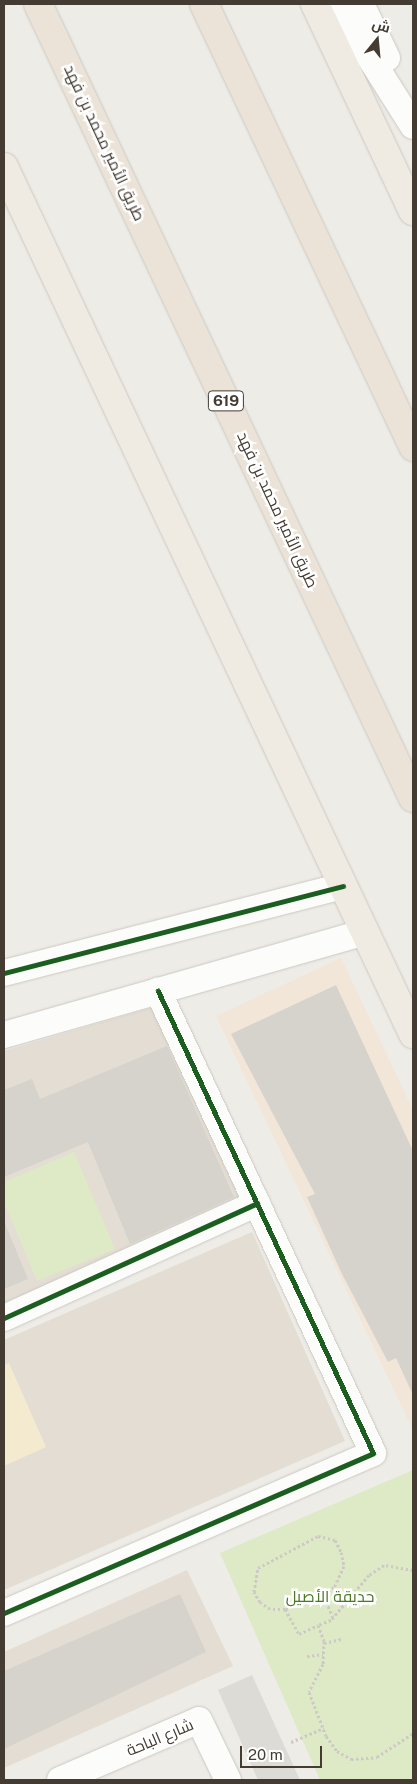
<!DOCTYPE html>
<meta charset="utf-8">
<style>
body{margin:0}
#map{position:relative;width:417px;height:1784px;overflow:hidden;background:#eeece6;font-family:"Public Sans",Cairo,sans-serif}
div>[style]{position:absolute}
.residential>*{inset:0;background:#e3ddd3}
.commercial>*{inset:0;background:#f2e6d8}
.green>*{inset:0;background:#deeac5}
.sand>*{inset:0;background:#f4eacf}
.parking>*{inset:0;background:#dddbd6}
.building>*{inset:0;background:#d6d3cd}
.path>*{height:3px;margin-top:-1.5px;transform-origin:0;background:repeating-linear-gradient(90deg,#cdcac6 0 2.5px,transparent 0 5px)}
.roads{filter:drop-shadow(0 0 1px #cbc8c3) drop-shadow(0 0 1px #cbc8c3)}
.minor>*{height:26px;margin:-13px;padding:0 13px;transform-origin:13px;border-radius:13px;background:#fcfcfb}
.major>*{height:28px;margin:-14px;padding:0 14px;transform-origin:14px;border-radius:14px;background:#f0ebe2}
.highway>*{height:28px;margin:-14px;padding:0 14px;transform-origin:14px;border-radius:14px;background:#ebe3d7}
.cycleway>*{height:5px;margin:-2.5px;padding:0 2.5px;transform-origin:2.5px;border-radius:2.5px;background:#1b5e20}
span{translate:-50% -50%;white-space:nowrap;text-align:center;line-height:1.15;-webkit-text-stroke:5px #fff;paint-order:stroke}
.shield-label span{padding:1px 4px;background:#fff;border:1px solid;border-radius:4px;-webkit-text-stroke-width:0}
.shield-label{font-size:15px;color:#443c33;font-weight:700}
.street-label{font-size:16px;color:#443c33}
.park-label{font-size:16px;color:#4a7825}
.frame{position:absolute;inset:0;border:5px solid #443c33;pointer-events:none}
.north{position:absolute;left:352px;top:15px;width:50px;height:50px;-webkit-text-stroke:4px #fff;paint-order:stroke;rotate:17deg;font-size:14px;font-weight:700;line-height:20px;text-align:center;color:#443c33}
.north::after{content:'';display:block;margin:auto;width:18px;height:22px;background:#443c33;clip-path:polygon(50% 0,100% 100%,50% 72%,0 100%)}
.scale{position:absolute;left:240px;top:1746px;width:82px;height:22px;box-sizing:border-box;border:2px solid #443c33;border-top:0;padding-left:6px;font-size:15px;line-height:18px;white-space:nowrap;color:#443c33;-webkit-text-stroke:4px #fff;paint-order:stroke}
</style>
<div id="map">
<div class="residential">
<div style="clip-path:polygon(153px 1007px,247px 1202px,4px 1307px,4px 1051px)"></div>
<div style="clip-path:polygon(252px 1232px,345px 1441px,4px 1590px,4px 1340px)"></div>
<div style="clip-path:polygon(187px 1570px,233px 1666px,4px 1768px,4px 1652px)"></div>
</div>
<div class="commercial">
<div style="clip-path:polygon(341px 958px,413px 1110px,413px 1430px,216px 1016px)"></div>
</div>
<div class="green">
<div style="clip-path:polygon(74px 1152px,115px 1249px,37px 1281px,4px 1202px,4px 1182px)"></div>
<div style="clip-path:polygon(413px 1470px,413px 1780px,320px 1780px,220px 1553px)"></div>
</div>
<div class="sand">
<div style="clip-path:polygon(9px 1363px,46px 1447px,4px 1466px,4px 1365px)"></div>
</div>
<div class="parking">
<div style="clip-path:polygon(252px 1675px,300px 1780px,258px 1780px,218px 1690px)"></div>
</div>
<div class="building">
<div style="clip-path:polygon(336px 985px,413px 1151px,413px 1395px,396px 1358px,388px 1362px,341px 1272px,307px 1197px,315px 1194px,231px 1034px)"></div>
<div style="clip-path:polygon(167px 1046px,234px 1197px,130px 1244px,88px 1142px,4px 1177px,4px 1090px,32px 1079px,40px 1099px)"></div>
<div style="clip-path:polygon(4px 1221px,28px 1279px,4px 1289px)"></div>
<div style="clip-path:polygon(180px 1594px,206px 1652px,4px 1749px,4px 1671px)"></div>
</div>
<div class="path">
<div style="left:318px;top:1536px;width:17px;rotate:13deg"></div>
<div style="left:335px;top:1540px;width:13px;rotate:63deg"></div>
<div style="left:341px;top:1552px;width:14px;rotate:78deg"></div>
<div style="left:344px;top:1566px;width:23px;rotate:115deg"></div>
<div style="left:334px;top:1587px;width:21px;rotate:143deg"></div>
<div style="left:317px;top:1600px;width:33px;rotate:164deg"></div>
<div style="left:285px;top:1609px;width:15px;rotate:180deg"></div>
<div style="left:270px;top:1609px;width:12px;rotate:-145deg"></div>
<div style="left:260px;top:1602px;width:12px;rotate:-121deg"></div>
<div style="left:254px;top:1592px;width:24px;rotate:-81deg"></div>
<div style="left:258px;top:1568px;width:68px;rotate:-28.1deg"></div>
<div style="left:413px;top:1570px;width:29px;rotate:-170deg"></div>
<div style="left:384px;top:1565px;width:18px;rotate:146deg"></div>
<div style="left:369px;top:1575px;width:59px;rotate:130.2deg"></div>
<div style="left:331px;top:1620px;width:14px;rotate:159deg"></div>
<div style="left:318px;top:1625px;width:17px;rotate:69deg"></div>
<div style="left:324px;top:1641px;width:23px;rotate:92deg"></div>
<div style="left:323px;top:1664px;width:31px;rotate:117deg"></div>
<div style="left:309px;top:1692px;width:47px;rotate:68.9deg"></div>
<div style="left:326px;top:1736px;width:19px;rotate:54deg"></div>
<div style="left:337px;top:1751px;width:16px;rotate:30deg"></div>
<div style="left:351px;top:1759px;width:26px;rotate:-4deg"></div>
<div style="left:377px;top:1757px;width:43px;rotate:-33.7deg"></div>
<div style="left:324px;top:1597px;width:22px;rotate:66deg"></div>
<div style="left:285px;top:1609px;width:29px;rotate:61deg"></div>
<div style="left:299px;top:1634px;width:21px;rotate:-25deg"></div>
<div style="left:324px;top:1643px;width:18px;rotate:-13deg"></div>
<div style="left:307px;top:1656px;width:16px;rotate:-7deg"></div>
<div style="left:291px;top:1742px;width:36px;rotate:-23deg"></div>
</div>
<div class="roads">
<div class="minor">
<div style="left:336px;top:4px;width:144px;rotate:57.7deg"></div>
<div style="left:361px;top:4px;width:60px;rotate:64.3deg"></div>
<div style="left:4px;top:973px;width:350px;rotate:-14.4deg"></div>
<div style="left:4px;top:1035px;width:375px;rotate:-15.9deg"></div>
<div style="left:4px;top:1318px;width:278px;rotate:-24.4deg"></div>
<div style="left:4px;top:1613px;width:402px;rotate:-23.4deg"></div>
<div style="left:373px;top:1453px;width:510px;rotate:-114.96deg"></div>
<div style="left:60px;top:1780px;width:151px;rotate:-23.3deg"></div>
<div style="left:199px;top:1720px;width:67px;rotate:64.2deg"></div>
</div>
<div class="major">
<div style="left:315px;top:4px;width:229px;rotate:64.7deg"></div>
<div style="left:4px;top:167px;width:959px;rotate:64.74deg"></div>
</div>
<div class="highway">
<div style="left:38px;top:4px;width:878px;rotate:64.72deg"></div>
<div style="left:204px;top:4px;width:490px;rotate:64.7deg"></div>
</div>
</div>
<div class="cycleway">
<div style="left:4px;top:973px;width:350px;rotate:-14.4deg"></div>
<div style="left:4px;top:1318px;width:278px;rotate:-24.4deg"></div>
<div style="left:4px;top:1613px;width:402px;rotate:-23.4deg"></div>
<div style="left:373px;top:1453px;width:510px;rotate:-114.96deg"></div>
</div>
<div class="shield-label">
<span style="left:226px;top:401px">619</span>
</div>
<div class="street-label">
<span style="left:104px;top:143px;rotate:65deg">طريق الأمير محمد بن فهد</span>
<span style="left:277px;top:510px;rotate:65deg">طريق الأمير محمد بن فهد</span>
<span style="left:160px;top:1738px;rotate:-23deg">شارع الباحة</span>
</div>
<div class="park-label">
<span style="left:330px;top:1597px">حديقة الأصيل</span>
</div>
<div class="frame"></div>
<div class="north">ش</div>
<div class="scale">20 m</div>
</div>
